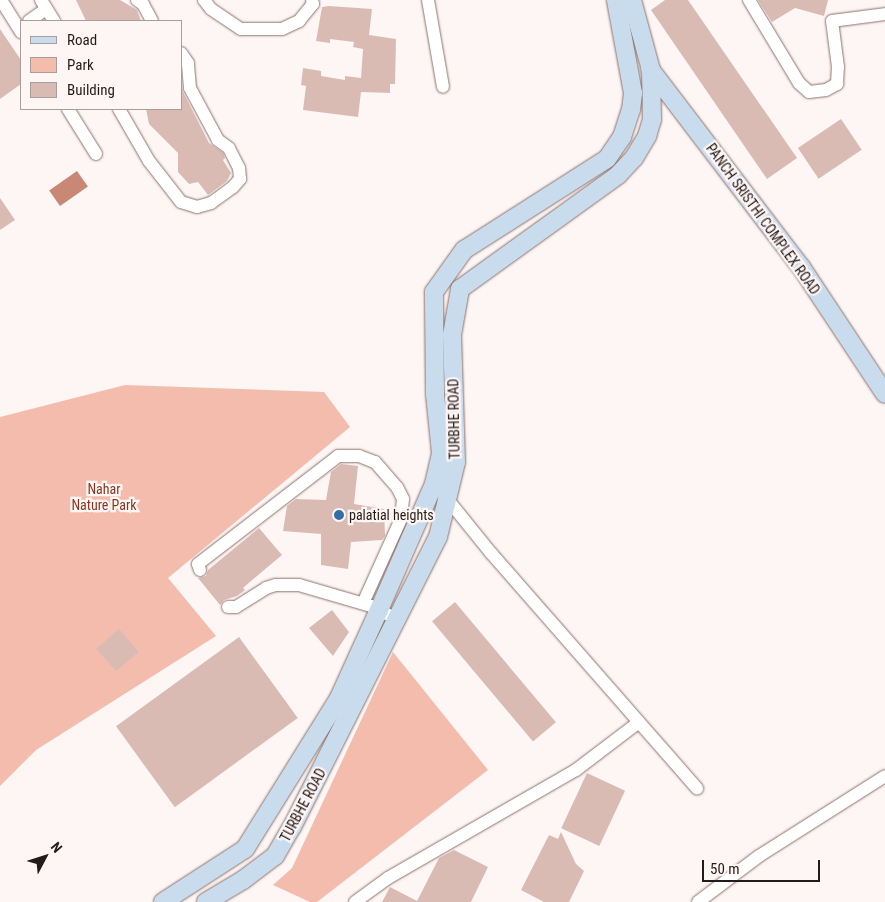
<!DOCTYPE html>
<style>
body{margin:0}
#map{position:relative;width:885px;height:902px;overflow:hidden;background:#fdf6f5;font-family:"Roboto Condensed",sans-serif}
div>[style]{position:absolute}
.green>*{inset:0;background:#f4bcad}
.water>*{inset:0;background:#c98775;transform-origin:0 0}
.building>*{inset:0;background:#dabbb3;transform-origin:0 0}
.roads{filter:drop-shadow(0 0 1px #8d7169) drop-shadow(0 0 1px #8d7169)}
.street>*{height:12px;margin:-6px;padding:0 6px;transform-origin:6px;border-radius:6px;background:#fff}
.secondary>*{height:18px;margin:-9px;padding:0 9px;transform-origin:9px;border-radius:9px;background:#c9dcee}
.dots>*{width:14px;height:14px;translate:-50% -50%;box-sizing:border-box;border:2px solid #fdf6f5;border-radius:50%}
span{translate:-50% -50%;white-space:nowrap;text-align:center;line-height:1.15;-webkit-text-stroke:4.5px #fdf6f5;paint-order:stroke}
.street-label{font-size:14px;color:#251a17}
.park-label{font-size:14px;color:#873721}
.poi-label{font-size:14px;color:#251a17}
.left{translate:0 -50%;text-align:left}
.legend{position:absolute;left:20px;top:20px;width:162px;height:90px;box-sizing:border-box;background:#fdf6f5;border:1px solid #a79e9c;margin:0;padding:6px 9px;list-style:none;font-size:15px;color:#251a17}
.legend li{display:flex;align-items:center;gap:10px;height:25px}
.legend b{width:25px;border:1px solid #a79e9c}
.north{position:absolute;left:20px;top:832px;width:50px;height:50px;-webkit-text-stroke:4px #fdf6f5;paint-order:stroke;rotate:50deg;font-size:14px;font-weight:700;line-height:20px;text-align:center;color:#251a17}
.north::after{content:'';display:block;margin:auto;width:18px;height:22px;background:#251a17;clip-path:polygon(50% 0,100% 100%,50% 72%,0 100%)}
.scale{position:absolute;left:702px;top:860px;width:118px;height:22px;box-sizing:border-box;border:2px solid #251a17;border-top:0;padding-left:6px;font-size:15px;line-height:18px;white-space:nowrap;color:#251a17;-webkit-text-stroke:4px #fdf6f5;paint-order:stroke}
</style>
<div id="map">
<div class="green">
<div style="clip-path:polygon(125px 385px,324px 392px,350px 427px,168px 578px,216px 636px,36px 750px,0 786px,0 417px)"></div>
<div style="clip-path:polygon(393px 652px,488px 770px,317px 902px,310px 902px,273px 885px,292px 868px)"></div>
</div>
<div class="water">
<div style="left:77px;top:171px;width:19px;height:34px;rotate:55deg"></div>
</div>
<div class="building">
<div style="clip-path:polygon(76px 0,120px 0,137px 10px,141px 21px,86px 21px)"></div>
<div style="clip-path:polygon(665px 0,688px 0,797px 158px,767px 179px,651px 10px)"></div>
<div style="clip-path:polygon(758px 0,828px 0,824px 16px,795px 8px,772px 22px)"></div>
<div style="clip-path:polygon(329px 6px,372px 9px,369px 35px,396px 39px,395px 84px,390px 84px,390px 93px,361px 92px,358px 117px,303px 110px,306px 86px,301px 85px,303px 68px,321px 71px,321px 76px,345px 80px,345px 76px,361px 78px,363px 49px,353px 47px,354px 42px,330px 39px,330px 43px,316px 41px,322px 7px)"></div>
<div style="clip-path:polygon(0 29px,21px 60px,21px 84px,0 99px)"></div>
<div style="clip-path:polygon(181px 81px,183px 92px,209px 143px,223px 153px,225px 158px,223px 160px,231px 173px,227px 181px,208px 195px,198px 182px,189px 184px,178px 172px,178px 153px,149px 124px,146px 109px,181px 109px)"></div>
<div style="left:841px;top:119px;width:37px;height:52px;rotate:56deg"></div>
<div style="clip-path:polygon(0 198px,15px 220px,0 230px)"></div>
<div style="clip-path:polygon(341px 464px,358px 466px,354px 504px,384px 509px,385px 536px,382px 540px,351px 542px,348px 569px,321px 565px,321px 534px,283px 531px,287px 506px,296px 499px,326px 500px,331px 472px)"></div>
<div style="clip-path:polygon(259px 528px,282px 555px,251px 581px,243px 588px,245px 590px,237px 596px,224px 600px,220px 605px,198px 578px,206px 576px,208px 570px)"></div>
<div style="left:455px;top:602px;width:157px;height:30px;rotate:50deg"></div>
<div style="clip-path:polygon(332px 610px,349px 632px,333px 656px,309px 628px)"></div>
<div style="left:119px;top:629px;width:30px;height:30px;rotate:49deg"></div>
<div style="left:239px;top:637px;width:100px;height:152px;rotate:54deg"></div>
<div style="left:587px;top:773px;width:42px;height:61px;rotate:25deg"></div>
<div style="clip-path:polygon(561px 832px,576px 864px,584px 871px,569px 902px,544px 902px,521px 890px,549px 835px,558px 839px)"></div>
<div style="clip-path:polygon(454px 850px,488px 867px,471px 902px,382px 902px,390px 887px,417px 901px,439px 858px)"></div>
</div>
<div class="roads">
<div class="street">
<div style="left:1px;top:0;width:38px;rotate:58deg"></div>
<div style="left:41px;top:0;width:25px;rotate:58deg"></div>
<div style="left:137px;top:0;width:7px;rotate:34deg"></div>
<div style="left:143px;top:4px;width:19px;rotate:62deg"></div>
<div style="left:204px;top:0;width:11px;rotate:52deg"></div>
<div style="left:211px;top:9px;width:36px;rotate:34deg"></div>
<div style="left:241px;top:29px;width:41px"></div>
<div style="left:282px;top:29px;width:19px;rotate:-25deg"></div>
<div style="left:299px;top:21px;width:22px;rotate:-51deg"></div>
<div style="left:313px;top:4px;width:4px;rotate:-104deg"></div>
<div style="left:428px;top:0;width:88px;rotate:80.2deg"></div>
<div style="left:749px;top:0;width:97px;rotate:58.9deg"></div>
<div style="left:799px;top:83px;width:13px;rotate:42deg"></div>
<div style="left:809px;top:92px;width:17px;rotate:-7deg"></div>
<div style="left:826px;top:90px;width:13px;rotate:-29deg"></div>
<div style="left:837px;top:84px;width:17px;rotate:-87deg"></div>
<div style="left:838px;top:67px;width:46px;rotate:-97.4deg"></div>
<div style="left:832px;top:21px;width:53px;rotate:-7.5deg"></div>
<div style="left:29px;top:21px;width:21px;rotate:-35deg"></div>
<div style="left:68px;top:109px;width:53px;rotate:58.1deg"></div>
<div style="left:119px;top:109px;width:60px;rotate:60deg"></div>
<div style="left:149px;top:161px;width:52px;rotate:52deg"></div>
<div style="left:181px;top:202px;width:17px;rotate:17deg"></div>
<div style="left:197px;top:207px;width:15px;rotate:-16deg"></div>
<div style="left:211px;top:203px;width:27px;rotate:-36deg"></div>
<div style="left:233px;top:187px;width:11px;rotate:-49deg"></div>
<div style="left:240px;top:179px;width:11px;rotate:-95deg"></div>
<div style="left:239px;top:168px;width:22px;rotate:-117deg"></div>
<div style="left:229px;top:148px;width:14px;rotate:-144deg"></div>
<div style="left:218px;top:140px;width:59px;rotate:-118.3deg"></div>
<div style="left:190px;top:88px;width:25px;rotate:-95deg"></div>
<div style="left:188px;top:63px;width:12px;rotate:-125deg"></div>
<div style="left:444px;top:495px;width:75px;rotate:51deg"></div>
<div style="left:491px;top:553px;width:313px;rotate:48.8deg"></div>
<div style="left:200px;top:570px;width:6px;rotate:-108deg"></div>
<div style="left:198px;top:564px;width:177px;rotate:-37.6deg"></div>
<div style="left:338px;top:456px;width:21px"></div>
<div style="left:359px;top:456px;width:17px;rotate:21deg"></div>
<div style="left:375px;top:462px;width:33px;rotate:49deg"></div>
<div style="left:397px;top:487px;width:13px;rotate:63deg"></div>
<div style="left:403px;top:499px;width:20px;rotate:96deg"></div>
<div style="left:401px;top:519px;width:92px;rotate:114.3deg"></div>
<div style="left:228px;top:607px;width:8px"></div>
<div style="left:236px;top:607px;width:36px;rotate:-32deg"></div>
<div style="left:266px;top:588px;width:10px;rotate:-17deg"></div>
<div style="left:276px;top:585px;width:23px"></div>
<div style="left:299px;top:585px;width:75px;rotate:16.3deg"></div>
<div style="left:371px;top:606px;width:29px;rotate:27deg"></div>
<div style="left:355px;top:902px;width:41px;rotate:-36deg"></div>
<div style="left:388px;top:878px;width:217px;rotate:-29.9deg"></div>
<div style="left:576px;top:770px;width:79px;rotate:-37.3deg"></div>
<div style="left:698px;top:902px;width:76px;rotate:-37deg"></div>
<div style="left:759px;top:856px;width:149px;rotate:-32.4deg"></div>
</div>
<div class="secondary">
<div style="left:650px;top:69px;width:249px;rotate:52.7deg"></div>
<div style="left:801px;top:267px;width:152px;rotate:56.5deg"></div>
<div style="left:163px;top:902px;width:98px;rotate:-32.9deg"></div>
<div style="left:245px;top:849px;width:178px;rotate:-58.1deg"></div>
<div style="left:339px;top:698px;width:97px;rotate:-65.6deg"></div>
<div style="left:379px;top:610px;width:137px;rotate:-66.4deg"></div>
<div style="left:434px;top:484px;width:32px;rotate:-77deg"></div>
<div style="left:441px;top:453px;width:59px;rotate:-95.8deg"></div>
<div style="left:435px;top:394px;width:102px;rotate:-90.6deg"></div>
<div style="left:434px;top:292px;width:52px;rotate:-54.5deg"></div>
<div style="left:464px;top:250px;width:169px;rotate:-32.5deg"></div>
<div style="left:607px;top:159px;width:27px;rotate:-56deg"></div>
<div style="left:622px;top:137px;width:28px;rotate:-72deg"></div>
<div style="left:631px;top:110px;width:17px;rotate:-83deg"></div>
<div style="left:633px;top:93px;width:95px;rotate:-100.4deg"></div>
<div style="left:206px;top:902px;width:43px;rotate:-30.7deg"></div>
<div style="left:243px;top:880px;width:40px;rotate:-37deg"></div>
<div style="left:275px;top:856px;width:34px;rotate:-60deg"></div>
<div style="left:292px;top:827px;width:325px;rotate:-63.3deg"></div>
<div style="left:438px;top:537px;width:77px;rotate:-76.5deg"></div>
<div style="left:456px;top:462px;width:127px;rotate:-91.8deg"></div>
<div style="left:452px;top:335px;width:47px;rotate:-80.1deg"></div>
<div style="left:460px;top:289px;width:195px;rotate:-35.8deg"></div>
<div style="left:618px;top:175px;width:23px;rotate:-47deg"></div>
<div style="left:634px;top:158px;width:26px;rotate:-59deg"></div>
<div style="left:647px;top:136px;width:17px;rotate:-73deg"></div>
<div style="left:652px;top:120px;width:50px;rotate:-91.1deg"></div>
<div style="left:651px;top:70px;width:73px;rotate:-105.2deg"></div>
</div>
</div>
<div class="dots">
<div style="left:339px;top:515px;background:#316fa6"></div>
</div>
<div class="street-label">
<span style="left:763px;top:219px;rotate:54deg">PANCH SRISTHI COMPLEX ROAD</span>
<span style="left:454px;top:419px;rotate:-91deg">TURBHE ROAD</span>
<span style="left:303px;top:805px;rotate:-62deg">TURBHE ROAD</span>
</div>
<div class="park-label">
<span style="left:104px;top:497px">Nahar<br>Nature Park</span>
</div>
<div class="poi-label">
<span class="left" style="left:349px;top:515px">palatial heights</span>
</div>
<ul class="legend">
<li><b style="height:6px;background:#c9dcee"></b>Road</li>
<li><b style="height:14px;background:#f4bcad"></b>Park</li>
<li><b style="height:14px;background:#dabbb3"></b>Building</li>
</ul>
<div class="north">N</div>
<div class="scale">50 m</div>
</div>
